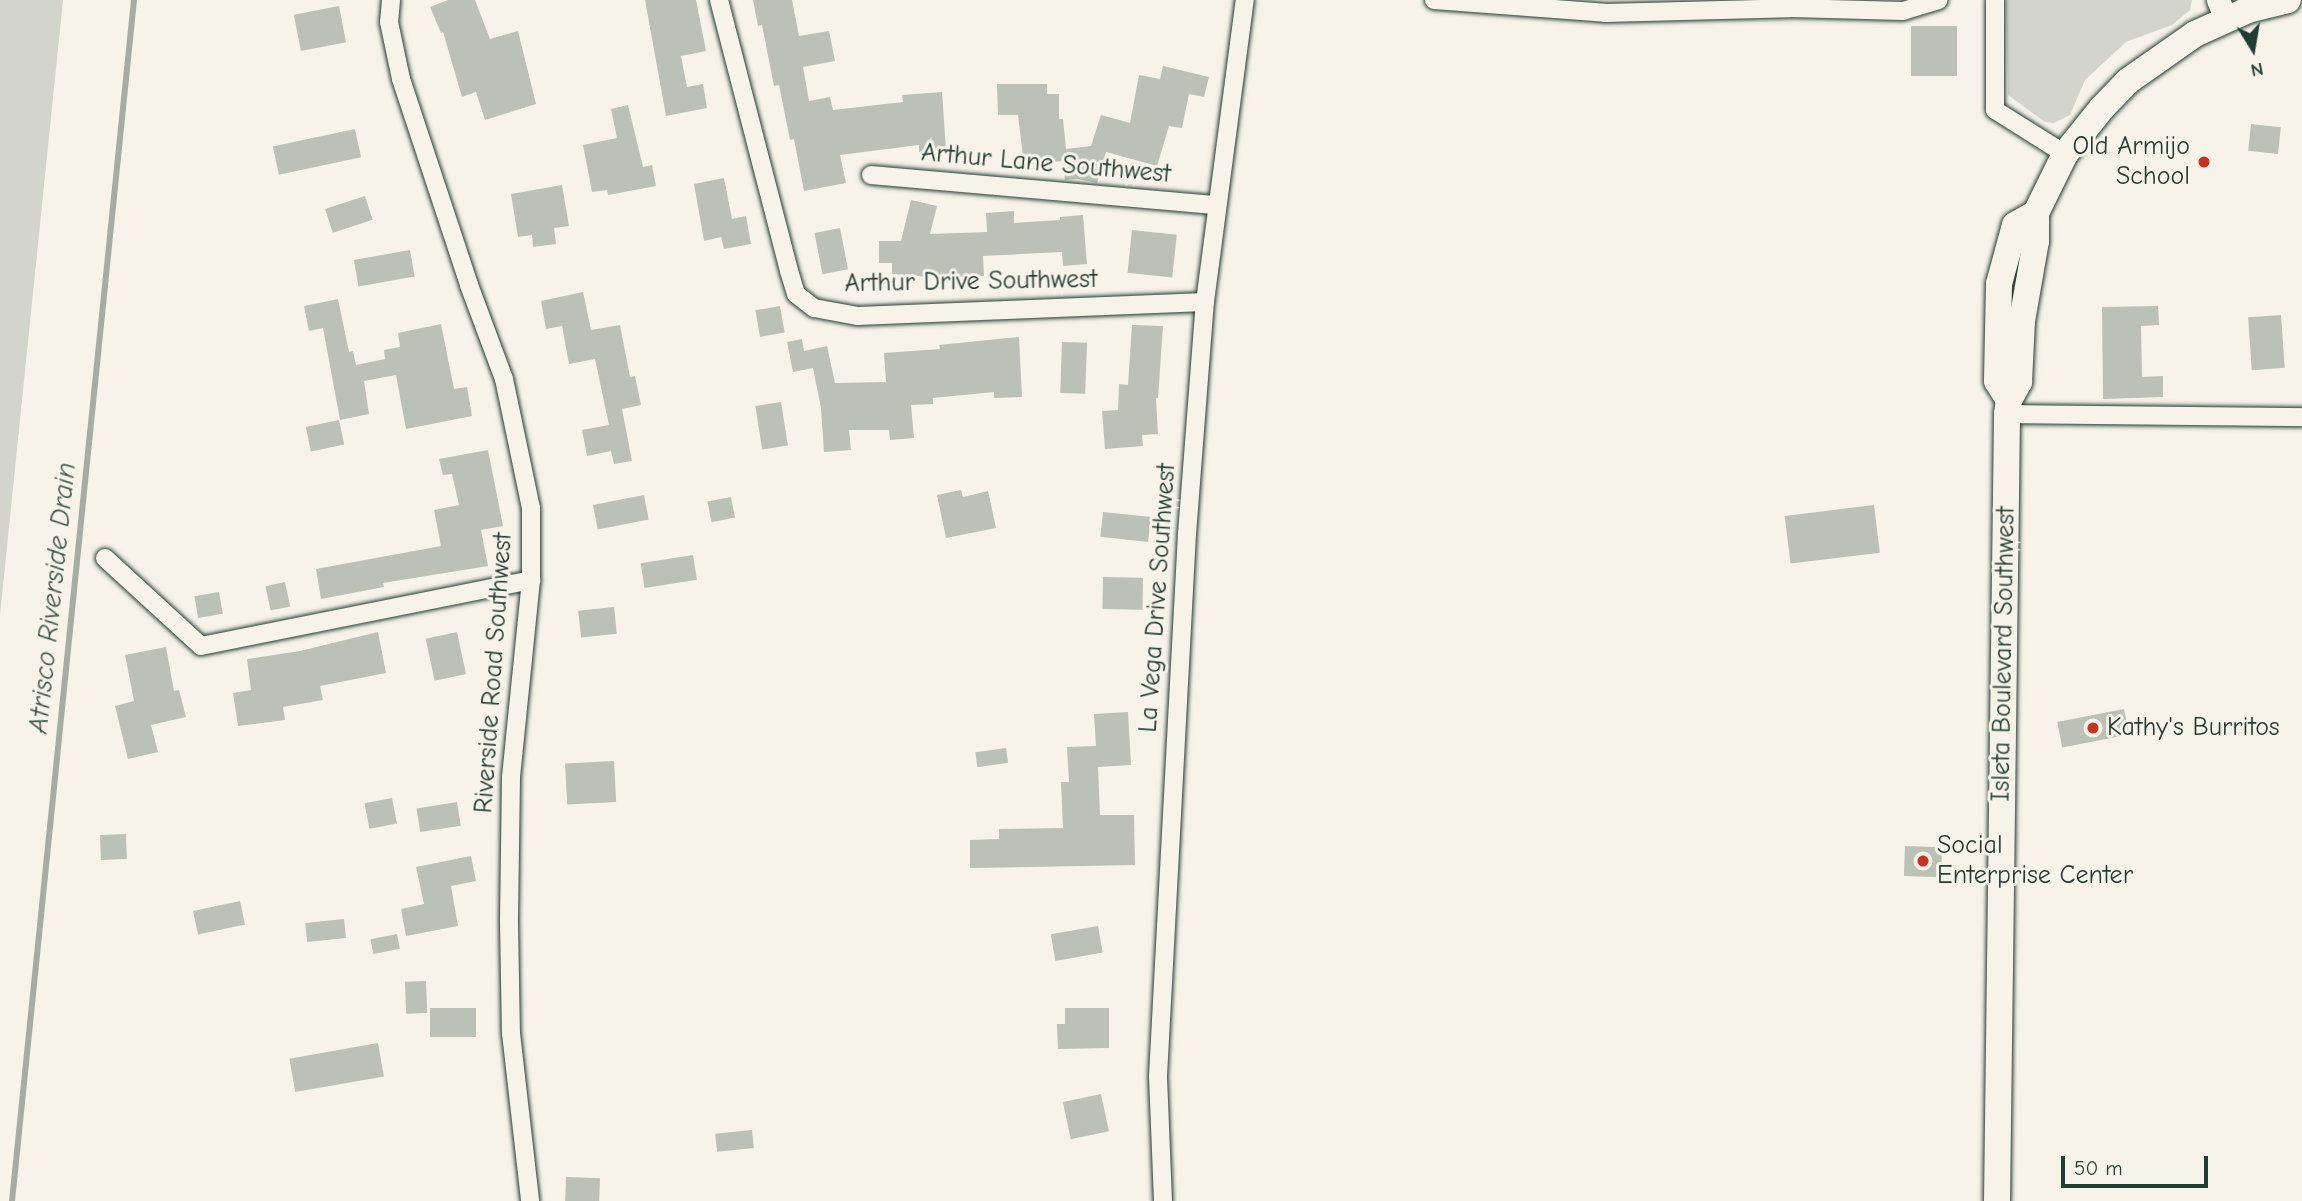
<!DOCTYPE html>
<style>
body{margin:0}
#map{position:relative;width:2302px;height:1201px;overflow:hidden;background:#f7f3e8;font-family:"Comic Neue",sans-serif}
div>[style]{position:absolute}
.green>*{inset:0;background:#d3d5ca}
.stream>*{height:6px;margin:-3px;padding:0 3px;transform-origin:3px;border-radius:3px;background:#a4ada3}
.building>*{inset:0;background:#bbc1b6;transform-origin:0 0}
.roads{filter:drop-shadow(0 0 2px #1f3d34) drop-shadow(0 0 2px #1f3d34)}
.minor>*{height:18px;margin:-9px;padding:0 9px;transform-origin:9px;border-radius:9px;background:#f7f3e8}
.tertiary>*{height:23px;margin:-11.5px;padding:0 11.5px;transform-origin:11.5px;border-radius:11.5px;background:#f7f3e8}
.secondary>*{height:26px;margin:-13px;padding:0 13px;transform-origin:13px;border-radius:13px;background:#f7f3e8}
.dots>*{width:19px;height:19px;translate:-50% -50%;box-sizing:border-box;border:4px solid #f7f3e8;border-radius:50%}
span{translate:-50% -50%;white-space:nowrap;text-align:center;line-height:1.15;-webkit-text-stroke:6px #f7f3e8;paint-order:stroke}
.poi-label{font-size:26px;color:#1f3d34}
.right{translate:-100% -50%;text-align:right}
.left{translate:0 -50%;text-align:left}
.street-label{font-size:26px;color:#1f3d34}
.water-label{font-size:28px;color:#405950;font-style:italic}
.north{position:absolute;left:2218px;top:14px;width:70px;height:70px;-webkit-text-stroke:5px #f7f3e8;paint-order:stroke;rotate:169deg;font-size:19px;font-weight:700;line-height:28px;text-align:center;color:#1f3d34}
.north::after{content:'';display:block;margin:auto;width:24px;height:32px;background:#1f3d34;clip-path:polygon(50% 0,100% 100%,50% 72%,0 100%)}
.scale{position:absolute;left:2061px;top:1156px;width:147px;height:32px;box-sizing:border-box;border:4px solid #1f3d34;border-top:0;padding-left:9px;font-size:21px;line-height:24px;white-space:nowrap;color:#1f3d34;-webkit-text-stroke:5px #f7f3e8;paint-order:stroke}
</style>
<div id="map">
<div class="green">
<div style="clip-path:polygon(0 0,63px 0,0 615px)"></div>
<div style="clip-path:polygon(2006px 0,2192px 0,2190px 10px,2172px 25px,2126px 42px,2085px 80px,2070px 115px,2054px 123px,2045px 122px,2008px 95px)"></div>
</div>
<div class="stream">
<div style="left:12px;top:1201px;width:1207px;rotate:-84.2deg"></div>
</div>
<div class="building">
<div style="clip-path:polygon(448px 0,475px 0,490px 39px,518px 31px,536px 104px,485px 120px,476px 92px,462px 97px,443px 32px,441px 33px,430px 7px)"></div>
<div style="clip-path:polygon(645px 0,696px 0,706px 51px,681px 56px,687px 87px,703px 84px,707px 108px,666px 116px)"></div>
<div style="clip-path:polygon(753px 0,792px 0,799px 36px,829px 31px,835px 61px,803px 67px,809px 101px,830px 97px,833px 110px,903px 102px,902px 95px,942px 92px,946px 150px,919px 152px,919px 145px,840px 155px,846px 183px,804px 191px,794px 139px,790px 140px,779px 85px,774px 86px,762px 25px,758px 26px)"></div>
<div style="left:339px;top:6px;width:37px;height:46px;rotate:79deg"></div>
<div style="left:1911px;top:26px;width:46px;height:50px"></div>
<div style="clip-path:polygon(1163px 66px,1209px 77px,1204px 97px,1189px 94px,1182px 128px,1169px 126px,1157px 166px,1106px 152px,1097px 183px,1078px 179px,1065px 180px,1063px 161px,1024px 165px,1018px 115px,998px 115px,997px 84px,1047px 84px,1047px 94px,1059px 94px,1059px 119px,1063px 119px,1066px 149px,1091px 146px,1101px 115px,1130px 123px,1139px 75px,1160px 79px)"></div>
<div style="clip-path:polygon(628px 105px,643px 167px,652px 165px,656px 186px,608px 195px,607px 190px,592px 192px,583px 145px,617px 138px,611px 109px)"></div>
<div style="left:2251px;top:124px;width:30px;height:27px;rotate:6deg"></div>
<div style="left:355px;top:129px;width:29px;height:84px;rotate:78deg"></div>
<div style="clip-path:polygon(724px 178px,732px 219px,746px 216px,751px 244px,724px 249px,721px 237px,704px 241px,694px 184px)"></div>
<div style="clip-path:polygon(562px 185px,569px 226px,554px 228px,556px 244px,533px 247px,532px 235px,518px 237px,511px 194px)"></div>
<div style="left:365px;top:196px;width:25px;height:42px;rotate:72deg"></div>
<div style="clip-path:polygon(911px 200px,937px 206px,930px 234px,987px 232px,986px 213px,1014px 211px,1014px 223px,1060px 220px,1060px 217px,1083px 215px,1087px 264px,1063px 266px,1062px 252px,983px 256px,984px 276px,942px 278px,892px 274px,892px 263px,879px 263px,879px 241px,901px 241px)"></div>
<div style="left:840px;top:228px;width:42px;height:26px;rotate:79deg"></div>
<div style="left:1132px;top:230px;width:45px;height:43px;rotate:6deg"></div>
<div style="left:410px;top:250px;width:27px;height:57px;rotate:80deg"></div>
<div style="clip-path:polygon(583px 292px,591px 330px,620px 325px,630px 377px,635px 376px,641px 405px,622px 409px,632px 461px,614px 464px,611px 451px,587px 456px,582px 430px,609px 425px,595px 359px,569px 364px,562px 326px,546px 329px,541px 301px)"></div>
<div style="clip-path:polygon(338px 299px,349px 352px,353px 351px,356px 365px,385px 359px,384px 350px,400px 347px,398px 333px,441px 324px,454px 389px,467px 387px,472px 416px,406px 429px,396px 375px,364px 381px,369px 414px,340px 420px,323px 328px,309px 331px,304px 306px)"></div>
<div style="left:780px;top:306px;width:27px;height:25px;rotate:80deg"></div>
<div style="clip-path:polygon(2158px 306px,2159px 325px,2141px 326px,2142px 377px,2163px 376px,2163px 397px,2103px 399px,2102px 307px)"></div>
<div style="left:2281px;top:315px;width:53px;height:33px;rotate:86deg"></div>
<div style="clip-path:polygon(1132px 325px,1163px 326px,1158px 398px,1156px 398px,1158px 434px,1142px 435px,1143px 446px,1105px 449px,1102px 411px,1118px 410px,1119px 384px,1128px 385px)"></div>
<div style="clip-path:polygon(1019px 337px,1022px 397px,994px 398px,994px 392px,933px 398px,933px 404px,911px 405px,914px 438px,890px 440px,889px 430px,849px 430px,851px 450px,824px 452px,821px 408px,813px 368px,793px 372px,787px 342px,802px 339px,804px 351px,827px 346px,835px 383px,886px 382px,884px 353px,940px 349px,939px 345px)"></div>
<div style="left:1062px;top:342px;width:25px;height:51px;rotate:2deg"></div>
<div style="left:781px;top:402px;width:44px;height:26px;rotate:81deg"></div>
<div style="left:339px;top:420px;width:25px;height:34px;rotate:78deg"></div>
<div style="clip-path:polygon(488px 450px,503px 526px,481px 530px,488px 566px,383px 583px,384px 587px,321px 599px,316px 569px,441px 546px,434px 510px,459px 505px,452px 474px,443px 475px,439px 459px)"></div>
<div style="clip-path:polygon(961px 490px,963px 497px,988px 491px,996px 528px,946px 538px,937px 495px)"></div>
<div style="left:644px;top:495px;width:25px;height:52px;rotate:79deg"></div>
<div style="left:731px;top:497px;width:21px;height:24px;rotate:79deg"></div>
<div style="left:1874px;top:505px;width:48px;height:90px;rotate:83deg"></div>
<div style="left:1103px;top:512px;width:48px;height:25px;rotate:6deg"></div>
<div style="left:693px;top:555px;width:25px;height:53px;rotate:81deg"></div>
<div style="left:1103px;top:577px;width:40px;height:32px;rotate:1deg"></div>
<div style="left:285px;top:582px;width:25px;height:20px;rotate:78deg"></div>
<div style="left:219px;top:592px;width:22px;height:25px;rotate:80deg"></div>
<div style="left:614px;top:607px;width:27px;height:36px;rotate:84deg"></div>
<div style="clip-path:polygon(378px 632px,386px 673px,320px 686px,323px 700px,283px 707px,285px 720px,238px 726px,233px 693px,251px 690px,247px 659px,300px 651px)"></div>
<div style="left:457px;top:632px;width:43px;height:32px;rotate:78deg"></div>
<div style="clip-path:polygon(166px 647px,174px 691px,179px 690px,186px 717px,151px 725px,158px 752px,128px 759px,115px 706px,134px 701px,125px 655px)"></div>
<div style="left:2124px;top:709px;width:26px;height:68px;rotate:79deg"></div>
<div style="clip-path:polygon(1128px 712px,1131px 765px,1098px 767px,1100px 815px,1134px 815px,1135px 865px,970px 868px,970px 840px,999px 839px,999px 829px,1063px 828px,1061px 782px,1069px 782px,1067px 747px,1096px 746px,1094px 714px)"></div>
<div style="left:1006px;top:748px;width:15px;height:31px;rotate:82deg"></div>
<div style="left:614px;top:761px;width:41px;height:49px;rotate:87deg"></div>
<div style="left:392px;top:798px;width:26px;height:28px;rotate:79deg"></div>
<div style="left:457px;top:802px;width:24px;height:41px;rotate:81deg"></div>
<div style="left:126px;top:834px;width:25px;height:26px;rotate:88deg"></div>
<div style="left:1905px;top:846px;width:37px;height:30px;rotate:2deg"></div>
<div style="clip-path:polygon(471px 856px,476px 881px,451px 886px,458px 926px,406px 936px,401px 909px,424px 904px,416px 867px)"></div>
<div style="left:240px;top:901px;width:24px;height:48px;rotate:78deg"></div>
<div style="left:344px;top:919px;width:19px;height:39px;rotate:84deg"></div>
<div style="left:1098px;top:926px;width:27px;height:48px;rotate:80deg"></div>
<div style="left:397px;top:934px;width:15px;height:27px;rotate:79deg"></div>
<div style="left:426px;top:981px;width:32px;height:21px;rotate:88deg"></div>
<div style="left:430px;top:1008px;width:46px;height:29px"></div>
<div style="clip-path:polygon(1065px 1008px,1109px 1008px,1109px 1048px,1058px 1049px,1057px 1024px,1065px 1024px)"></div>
<div style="left:378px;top:1043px;width:34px;height:90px;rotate:80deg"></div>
<div style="left:1101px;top:1094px;width:38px;height:39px;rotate:78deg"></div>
<div style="left:752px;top:1130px;width:18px;height:37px;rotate:84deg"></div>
<div style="left:566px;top:1177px;width:34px;height:24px;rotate:2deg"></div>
</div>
<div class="roads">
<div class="minor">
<div style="left:391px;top:0;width:22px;rotate:95deg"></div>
<div style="left:389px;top:22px;width:58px;rotate:78.1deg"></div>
<div style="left:401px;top:79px;width:217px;rotate:71.7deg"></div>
<div style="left:469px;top:285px;width:100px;rotate:69.6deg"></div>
<div style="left:504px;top:379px;width:132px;rotate:78.2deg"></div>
<div style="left:531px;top:508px;width:72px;rotate:90deg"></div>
<div style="left:531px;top:580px;width:198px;rotate:95.8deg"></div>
<div style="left:511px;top:777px;width:145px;rotate:90.8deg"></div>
<div style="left:509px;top:922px;width:111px;rotate:89deg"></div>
<div style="left:511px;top:1033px;width:169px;rotate:83.5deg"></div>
<div style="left:719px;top:0;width:280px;rotate:75.5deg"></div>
<div style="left:789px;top:271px;width:24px;rotate:73deg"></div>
<div style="left:796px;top:294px;width:23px;rotate:38deg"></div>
<div style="left:814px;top:308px;width:45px;rotate:10.3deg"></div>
<div style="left:858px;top:316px;width:347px;rotate:-2.3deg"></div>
<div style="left:1434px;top:0;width:171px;rotate:4.3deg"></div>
<div style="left:1605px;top:13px;width:185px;rotate:-1.5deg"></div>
<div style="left:1790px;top:8px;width:113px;rotate:1.5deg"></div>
<div style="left:1903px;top:11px;width:37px;rotate:-17deg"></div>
<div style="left:1995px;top:0;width:110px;rotate:90deg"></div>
<div style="left:1995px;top:110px;width:83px;rotate:32.2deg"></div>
<div style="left:871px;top:175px;width:347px;rotate:5deg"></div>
<div style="left:2007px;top:414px;width:295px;rotate:0.6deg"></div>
<div style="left:105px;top:558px;width:130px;rotate:42.5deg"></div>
<div style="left:201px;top:646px;width:337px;rotate:-11.3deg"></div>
<div style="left:1163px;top:1201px;width:125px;rotate:-92.3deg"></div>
<div style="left:1158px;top:1076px;width:543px;rotate:-86.94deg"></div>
<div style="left:1187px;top:534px;width:233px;rotate:-85.6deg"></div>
<div style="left:1205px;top:302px;width:305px;rotate:-82.5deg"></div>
</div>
<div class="tertiary">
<div style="left:2218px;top:0;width:21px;rotate:67deg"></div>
</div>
<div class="secondary">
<div style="left:2036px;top:213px;width:66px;rotate:-63.8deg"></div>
<div style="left:2065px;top:154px;width:59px;rotate:-51.2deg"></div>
<div style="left:2102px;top:108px;width:37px;rotate:-46deg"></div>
<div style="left:2128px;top:81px;width:82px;rotate:-35deg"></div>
<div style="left:2195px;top:34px;width:58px;rotate:-24.4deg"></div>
<div style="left:2248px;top:10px;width:41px;rotate:-14deg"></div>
<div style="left:1997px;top:1201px;width:787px;rotate:-89.27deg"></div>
<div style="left:2007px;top:414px;width:14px;rotate:-82deg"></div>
<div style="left:2009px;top:400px;width:21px;rotate:-61deg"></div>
<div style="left:2019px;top:382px;width:61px;rotate:-87.2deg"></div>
<div style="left:2022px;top:321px;width:81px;rotate:-80.1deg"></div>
<div style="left:2036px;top:241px;width:28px;rotate:-90deg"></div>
<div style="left:2036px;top:213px;width:24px;rotate:150deg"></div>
<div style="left:2015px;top:225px;width:61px;rotate:105.2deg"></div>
<div style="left:1999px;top:284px;width:97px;rotate:91.2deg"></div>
<div style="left:1997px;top:381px;width:22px;rotate:58deg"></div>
</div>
</div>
<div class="dots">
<div style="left:2204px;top:162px;background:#c8321e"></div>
<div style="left:2093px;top:728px;background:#c8321e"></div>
<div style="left:1923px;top:861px;background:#c8321e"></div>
</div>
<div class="poi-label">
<span class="right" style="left:2190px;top:162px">Old Armijo<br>School</span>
<span class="left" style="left:2107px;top:728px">Kathy's Burritos</span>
<span class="left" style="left:1937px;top:861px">Social<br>Enterprise Center</span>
</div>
<div class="street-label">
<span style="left:1046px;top:164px;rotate:5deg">Arthur Lane Southwest</span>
<span style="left:971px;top:282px;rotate:-1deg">Arthur Drive Southwest</span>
<span style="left:1158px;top:598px;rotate:-86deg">La Vega Drive Southwest</span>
<span style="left:2004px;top:654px;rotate:-89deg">Isleta Boulevard Southwest</span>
<span style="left:494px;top:673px;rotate:-86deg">Riverside Road Southwest</span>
</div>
<div class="water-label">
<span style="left:52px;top:598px;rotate:-84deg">Atrisco Riverside Drain</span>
</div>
<div class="north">N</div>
<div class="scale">50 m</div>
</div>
